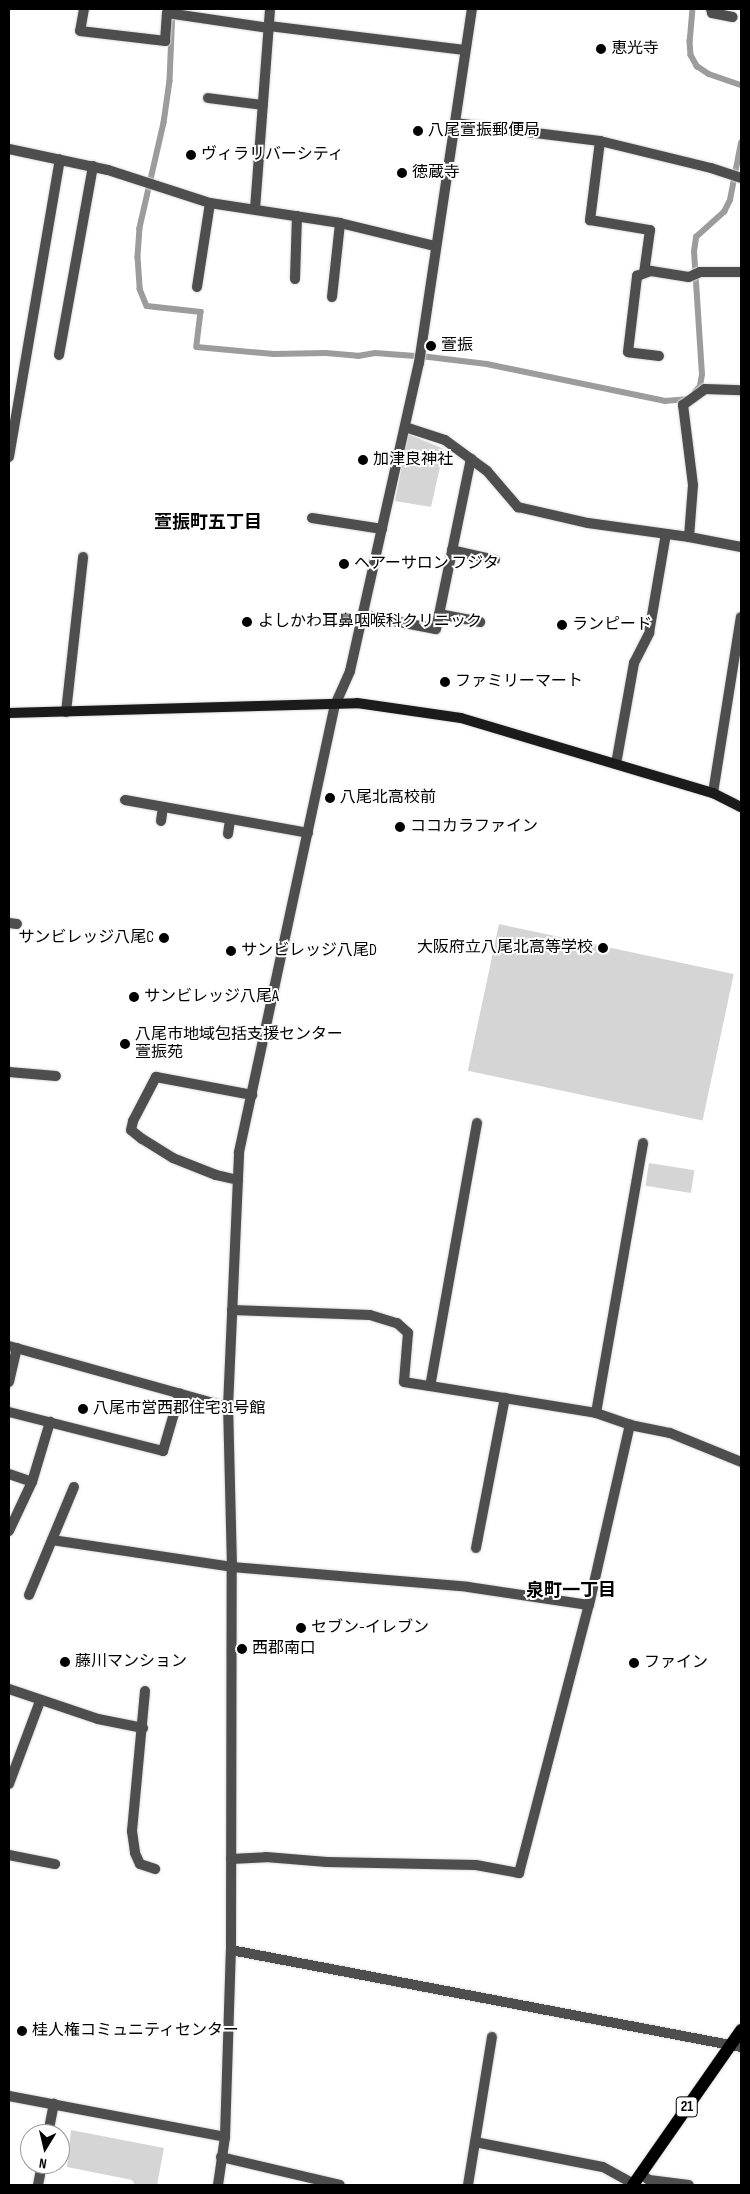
<!DOCTYPE html>
<meta charset="utf-8">
<style>
body{margin:0}
#map{position:relative;width:750px;height:2194px;overflow:hidden;background:#fff;font-family:"Sofia Sans Condensed","Noto Sans JP",sans-serif}
div>[style]{position:absolute}
.green>*{inset:0;background:#d5d5d5;transform-origin:0 0}
.stream>*{height:5.5px;margin:-2.75px;padding:0 2.75px;transform-origin:2.75px;border-radius:2.75px;background:#9c9c9c}
.roads{filter:drop-shadow(0 0 1px #dbdbdb) drop-shadow(0 0 1px #dbdbdb)}
.lane>*{height:10px;margin:-5px;padding:0 5px;transform-origin:5px;border-radius:5px;background:#4e4e4e}
.street>*{height:10px;margin:-5px;padding:0 5px;transform-origin:5px;border-radius:5px;background:#4e4e4e}
.secondary>*{height:10px;margin:-5px;padding:0 5px;transform-origin:5px;border-radius:5px;background:#1b1b1b}
.primary>*{height:12px;margin:-6px;padding:0 6px;transform-origin:6px;border-radius:6px;background:#000}
.dots>*{width:14px;height:14px;translate:-50% -50%;box-sizing:border-box;border:2px solid #fff;border-radius:50%}
span{translate:-50% -50%;white-space:nowrap;text-align:center;line-height:1.15;-webkit-text-stroke:4px #fff;paint-order:stroke}
.shield-label span{padding:1px 4px;background:#fff;border:1px solid;border-radius:4px;-webkit-text-stroke-width:0}
.shield-label{font-size:15px;color:#000;font-weight:700}
.poi-label{font-size:16px;color:#000}
.left{translate:0 -50%;text-align:left}
.right{translate:-100% -50%;text-align:right}
.neighbourhood-label{font-size:18px;color:#000;font-weight:700}
.frame{position:absolute;inset:0;border:10px solid #000;pointer-events:none}
.north{position:absolute;left:20px;top:2124px;width:50px;height:50px;box-sizing:border-box;background:#fff;border:1px solid #999;border-radius:50%;rotate:189deg;font-size:14px;font-weight:700;line-height:20px;text-align:center;color:#000}
.north::after{content:'';display:block;margin:auto;width:18px;height:22px;background:#000;clip-path:polygon(50% 0,100% 100%,50% 72%,0 100%)}
</style>
<div id="map">
<div class="green">
<div style="clip-path:polygon(408px 434px,444px 449px,431px 507px,395px 501px)"></div>
<div style="left:499px;top:924px;width:240px;height:150px;rotate:12deg"></div>
<div style="left:649px;top:1163px;width:46px;height:23px;rotate:9deg"></div>
<div style="clip-path:polygon(71px 2130px,164px 2148px,157px 2185px,135px 2185px,132px 2180px,67px 2167px)"></div>
</div>
<div class="stream">
<div style="left:173px;top:9px;width:72px;rotate:92.4deg"></div>
<div style="left:170px;top:81px;width:42px;rotate:98.1deg"></div>
<div style="left:164px;top:123px;width:108px;rotate:102.9deg"></div>
<div style="left:140px;top:228px;width:29px;rotate:94deg"></div>
<div style="left:138px;top:257px;width:32px;rotate:86deg"></div>
<div style="left:140px;top:289px;width:18px;rotate:68deg"></div>
<div style="left:147px;top:306px;width:54px;rotate:6.3deg"></div>
<div style="left:201px;top:312px;width:35px;rotate:97deg"></div>
<div style="left:197px;top:347px;width:77px;rotate:5.2deg"></div>
<div style="left:274px;top:354px;width:52px;rotate:-1.1deg"></div>
<div style="left:326px;top:353px;width:32px;rotate:5deg"></div>
<div style="left:358px;top:356px;width:17px;rotate:-10deg"></div>
<div style="left:375px;top:353px;width:54px;rotate:4.2deg"></div>
<div style="left:429px;top:357px;width:58px;rotate:6.9deg"></div>
<div style="left:487px;top:364px;width:182px;rotate:11.7deg"></div>
<div style="left:665px;top:401px;width:21px;rotate:-5deg"></div>
<div style="left:693px;top:9px;width:32px;rotate:95deg"></div>
<div style="left:690px;top:41px;width:14px;rotate:86deg"></div>
<div style="left:691px;top:55px;width:13px;rotate:61deg"></div>
<div style="left:697px;top:66px;width:14px;rotate:34deg"></div>
<div style="left:709px;top:74px;width:34px;rotate:19deg"></div>
<div style="left:695px;top:392px;width:8px;rotate:-50deg"></div>
<div style="left:700px;top:386px;width:11px;rotate:-80deg"></div>
<div style="left:702px;top:375px;width:123px;rotate:-93.7deg"></div>
<div style="left:694px;top:252px;width:15px;rotate:-82deg"></div>
<div style="left:696px;top:237px;width:38px;rotate:-42deg"></div>
<div style="left:724px;top:212px;width:13px;rotate:-63deg"></div>
<div style="left:730px;top:200px;width:58px;rotate:-79.1deg"></div>
</div>
<div class="roads">
<div class="lane">
<div style="left:84px;top:9px;width:22px;rotate:100deg"></div>
<div style="left:80px;top:31px;width:86px;rotate:6.7deg"></div>
<div style="left:165px;top:41px;width:28px;rotate:-86deg"></div>
<div style="left:167px;top:13px;width:103px;rotate:8.4deg"></div>
<div style="left:208px;top:98px;width:55px;rotate:7.3deg"></div>
<div style="left:295px;top:279px;width:63px;rotate:-88.2deg"></div>
<div style="left:197px;top:287px;width:85px;rotate:-81.2deg"></div>
<div style="left:332px;top:297px;width:74px;rotate:-83.8deg"></div>
<div style="left:66px;top:712px;width:156px;rotate:-83.7deg"></div>
<div style="left:238px;top:1180px;width:23px;rotate:-167deg"></div>
<div style="left:216px;top:1175px;width:46px;rotate:-158.4deg"></div>
<div style="left:173px;top:1158px;width:36px;rotate:-148deg"></div>
<div style="left:142px;top:1139px;width:14px;rotate:-141deg"></div>
<div style="left:131px;top:1130px;width:9px;rotate:-77deg"></div>
<div style="left:133px;top:1121px;width:50px;rotate:-62.4deg"></div>
<div style="left:156px;top:1077px;width:98px;rotate:10.6deg"></div>
<div style="left:232px;top:1310px;width:138px;rotate:2.1deg"></div>
<div style="left:370px;top:1315px;width:28px;rotate:17deg"></div>
<div style="left:397px;top:1323px;width:15px;rotate:42deg"></div>
<div style="left:408px;top:1333px;width:49px;rotate:94.7deg"></div>
<div style="left:404px;top:1382px;width:26px;rotate:9deg"></div>
<div style="left:9px;top:1382px;width:35px;rotate:-77deg"></div>
<div style="left:9px;top:1412px;width:159px;rotate:14.2deg"></div>
<div style="left:163px;top:1451px;width:60px;rotate:-73.7deg"></div>
<div style="left:9px;top:1474px;width:24px;rotate:19deg"></div>
<div style="left:32px;top:1482px;width:63px;rotate:-73.3deg"></div>
<div style="left:9px;top:1531px;width:54px;rotate:-64.9deg"></div>
<div style="left:476px;top:1548px;width:153px;rotate:-79.1deg"></div>
<div style="left:48px;top:2134px;width:31px;rotate:-79deg"></div>
<div style="left:641px;top:2174px;width:10px;rotate:37deg"></div>
<div style="left:649px;top:2180px;width:40px;rotate:7.1deg"></div>
<div style="left:38px;top:2185px;width:21px;rotate:-79deg"></div>
</div>
<div class="street">
<div style="left:711px;top:9px;width:4px;rotate:76deg"></div>
<div style="left:712px;top:13px;width:21px;rotate:11deg"></div>
<div style="left:269px;top:26px;width:197px;rotate:7deg"></div>
<div style="left:455px;top:123px;width:146px;rotate:7.1deg"></div>
<div style="left:600px;top:141px;width:114px;rotate:13.7deg"></div>
<div style="left:711px;top:168px;width:32px;rotate:18deg"></div>
<div style="left:600px;top:141px;width:80px;rotate:97.2deg"></div>
<div style="left:590px;top:220px;width:61px;rotate:9.5deg"></div>
<div style="left:650px;top:230px;width:43px;rotate:97.9deg"></div>
<div style="left:9px;top:149px;width:101px;rotate:12deg"></div>
<div style="left:108px;top:170px;width:107px;rotate:17.9deg"></div>
<div style="left:210px;top:203px;width:132px;rotate:8.7deg"></div>
<div style="left:340px;top:223px;width:98px;rotate:13.6deg"></div>
<div style="left:255px;top:209px;width:201px;rotate:-85.7deg"></div>
<div style="left:59px;top:355px;width:192px;rotate:-79.8deg"></div>
<div style="left:659px;top:356px;width:31px;rotate:-173deg"></div>
<div style="left:628px;top:352px;width:77px;rotate:-83.2deg"></div>
<div style="left:637px;top:276px;width:15px;rotate:-20deg"></div>
<div style="left:651px;top:271px;width:38px;rotate:9deg"></div>
<div style="left:689px;top:277px;width:12px;rotate:-24deg"></div>
<div style="left:700px;top:272px;width:41px"></div>
<div style="left:405px;top:427px;width:42px;rotate:18deg"></div>
<div style="left:445px;top:440px;width:52px;rotate:36.4deg"></div>
<div style="left:487px;top:471px;width:48px;rotate:49.3deg"></div>
<div style="left:518px;top:507px;width:72px;rotate:12.9deg"></div>
<div style="left:588px;top:523px;width:102px;rotate:7.9deg"></div>
<div style="left:689px;top:537px;width:53px;rotate:10.9deg"></div>
<div style="left:9px;top:457px;width:302px;rotate:-80.3deg"></div>
<div style="left:312px;top:518px;width:71px;rotate:8.9deg"></div>
<div style="left:689px;top:537px;width:52px;rotate:-85.6deg"></div>
<div style="left:693px;top:485px;width:81px;rotate:-97.1deg"></div>
<div style="left:683px;top:405px;width:27px;rotate:-36deg"></div>
<div style="left:705px;top:389px;width:36px;rotate:2deg"></div>
<div style="left:452px;top:550px;width:44px;rotate:13.1deg"></div>
<div style="left:439px;top:614px;width:42px;rotate:11deg"></div>
<div style="left:363px;top:615px;width:74px;rotate:10.9deg"></div>
<div style="left:436px;top:629px;width:174px;rotate:-78.4deg"></div>
<div style="left:616px;top:764px;width:103px;rotate:-79.9deg"></div>
<div style="left:634px;top:663px;width:34px;rotate:-63deg"></div>
<div style="left:649px;top:633px;width:100px;rotate:-80.3deg"></div>
<div style="left:713px;top:793px;width:178px;rotate:-81deg"></div>
<div style="left:125px;top:800px;width:186px;rotate:10.2deg"></div>
<div style="left:161px;top:821px;width:14px;rotate:-82deg"></div>
<div style="left:228px;top:834px;width:15px;rotate:-82deg"></div>
<div style="left:9px;top:923px;width:8px;rotate:7deg"></div>
<div style="left:9px;top:1072px;width:47px;rotate:4.9deg"></div>
<div style="left:477px;top:1123px;width:267px;rotate:100.1deg"></div>
<div style="left:430px;top:1386px;width:168px;rotate:9.2deg"></div>
<div style="left:596px;top:1413px;width:36px;rotate:19deg"></div>
<div style="left:630px;top:1425px;width:41px;rotate:11.3deg"></div>
<div style="left:670px;top:1433px;width:77px;rotate:22.2deg"></div>
<div style="left:9px;top:1346px;width:227px;rotate:15.6deg"></div>
<div style="left:596px;top:1413px;width:274px;rotate:-80.1deg"></div>
<div style="left:52px;top:1540px;width:182px;rotate:8.5deg"></div>
<div style="left:232px;top:1567px;width:237px;rotate:4.8deg"></div>
<div style="left:468px;top:1587px;width:122px;rotate:8.5deg"></div>
<div style="left:29px;top:1595px;width:117px;rotate:-67.4deg"></div>
<div style="left:9px;top:1689px;width:94px;rotate:18.6deg"></div>
<div style="left:98px;top:1719px;width:46px;rotate:11.3deg"></div>
<div style="left:145px;top:1691px;width:141px;rotate:95.3deg"></div>
<div style="left:132px;top:1831px;width:22px;rotate:82deg"></div>
<div style="left:135px;top:1853px;width:12px;rotate:66deg"></div>
<div style="left:140px;top:1864px;width:16px;rotate:18deg"></div>
<div style="left:9px;top:1784px;width:89px;rotate:-69.5deg"></div>
<div style="left:9px;top:1855px;width:47px;rotate:11.1deg"></div>
<div style="left:231px;top:1859px;width:35px;rotate:-3deg"></div>
<div style="left:266px;top:1857px;width:61px;rotate:4.7deg"></div>
<div style="left:327px;top:1862px;width:149px;rotate:1.2deg"></div>
<div style="left:476px;top:1865px;width:44px;rotate:10.5deg"></div>
<div style="left:519px;top:1873px;width:277px;rotate:-75.4deg"></div>
<div style="left:589px;top:1605px;width:185px;rotate:-77.2deg"></div>
<div style="left:231px;top:1950px;width:519px;rotate:10.77deg"></div>
<div style="left:9px;top:2096px;width:220px;rotate:10.7deg"></div>
<div style="left:475px;top:2142px;width:130px;rotate:11.1deg"></div>
<div style="left:603px;top:2167px;width:35px;rotate:29deg"></div>
<div style="left:221px;top:2157px;width:122px;rotate:13.2deg"></div>
<div style="left:218px;top:2185px;width:49px;rotate:-81.7deg"></div>
<div style="left:225px;top:2137px;width:187px;rotate:-88.2deg"></div>
<div style="left:231px;top:1950px;width:383px;rotate:-89.9deg"></div>
<div style="left:232px;top:1567px;width:160px;rotate:-91.4deg"></div>
<div style="left:228px;top:1407px;width:255px;rotate:-87.5deg"></div>
<div style="left:239px;top:1152px;width:457px;rotate:-77.9deg"></div>
<div style="left:335px;top:705px;width:37px;rotate:-66deg"></div>
<div style="left:350px;top:671px;width:316px;rotate:-77.4deg"></div>
<div style="left:419px;top:363px;width:358px;rotate:-81.5deg"></div>
<div style="left:468px;top:2185px;width:150px;rotate:-80.8deg"></div>
</div>
<div class="secondary">
<div style="left:9px;top:713px;width:348px;rotate:-1.6deg"></div>
<div style="left:357px;top:703px;width:105px;rotate:8.2deg"></div>
<div style="left:461px;top:718px;width:263px;rotate:16.6deg"></div>
<div style="left:713px;top:793px;width:31px;rotate:27deg"></div>
</div>
<div class="primary">
<div style="left:633px;top:2185px;width:189px;rotate:-55.1deg"></div>
</div>
</div>
<div class="dots">
<div style="left:601px;top:49px;background:#000"></div>
<div style="left:418px;top:131px;background:#000"></div>
<div style="left:191px;top:155px;background:#000"></div>
<div style="left:402px;top:173px;background:#000"></div>
<div style="left:431px;top:346px;background:#000"></div>
<div style="left:363px;top:460px;background:#000"></div>
<div style="left:344px;top:564px;background:#000"></div>
<div style="left:247px;top:622px;background:#000"></div>
<div style="left:562px;top:625px;background:#000"></div>
<div style="left:445px;top:682px;background:#000"></div>
<div style="left:330px;top:798px;background:#000"></div>
<div style="left:400px;top:827px;background:#000"></div>
<div style="left:164px;top:938px;background:#000"></div>
<div style="left:603px;top:948px;background:#000"></div>
<div style="left:231px;top:951px;background:#000"></div>
<div style="left:134px;top:997px;background:#000"></div>
<div style="left:125px;top:1044px;background:#000"></div>
<div style="left:83px;top:1409px;background:#000"></div>
<div style="left:301px;top:1628px;background:#000"></div>
<div style="left:242px;top:1649px;background:#000"></div>
<div style="left:65px;top:1662px;background:#000"></div>
<div style="left:634px;top:1663px;background:#000"></div>
<div style="left:22px;top:2031px;background:#000"></div>
</div>
<div class="shield-label">
<span style="left:687px;top:2107px">21</span>
</div>
<div class="poi-label">
<span class="left" style="left:611px;top:49px">恵光寺</span>
<span class="left" style="left:428px;top:131px">八尾萱振郵便局</span>
<span class="left" style="left:201px;top:155px">ヴィラリバーシティ</span>
<span class="left" style="left:412px;top:173px">徳蔵寺</span>
<span class="left" style="left:441px;top:346px">萱振</span>
<span class="left" style="left:373px;top:460px">加津良神社</span>
<span class="left" style="left:354px;top:564px">ヘアーサロン フジタ</span>
<span class="left" style="left:258px;top:622px">よしかわ耳鼻咽喉科クリニック</span>
<span class="left" style="left:572px;top:625px">ランピード</span>
<span class="left" style="left:455px;top:682px">ファミリーマート</span>
<span class="left" style="left:340px;top:798px">八尾北高校前</span>
<span class="left" style="left:410px;top:827px">ココカラファイン</span>
<span class="right" style="left:154px;top:938px">サンビレッジ八尾C</span>
<span class="right" style="left:593px;top:948px">大阪府立八尾北高等学校</span>
<span class="left" style="left:241px;top:951px">サンビレッジ八尾D</span>
<span class="left" style="left:144px;top:997px">サンビレッジ八尾A</span>
<span class="left" style="left:135px;top:1044px">八尾市地域包括支援センター<br>萱振苑</span>
<span class="left" style="left:93px;top:1409px">八尾市営西郡住宅31号館</span>
<span class="left" style="left:311px;top:1628px">セブン-イレブン</span>
<span class="left" style="left:252px;top:1649px">西郡南口</span>
<span class="left" style="left:75px;top:1662px">藤川マンション</span>
<span class="left" style="left:644px;top:1663px">ファイン</span>
<span class="left" style="left:32px;top:2031px">桂人権コミュニティセンター</span>
</div>
<div class="neighbourhood-label">
<span style="left:208px;top:523px">萱振町五丁目</span>
<span style="left:571px;top:1591px">泉町一丁目</span>
</div>
<div class="frame"></div>
<div class="north">N</div>
</div>
